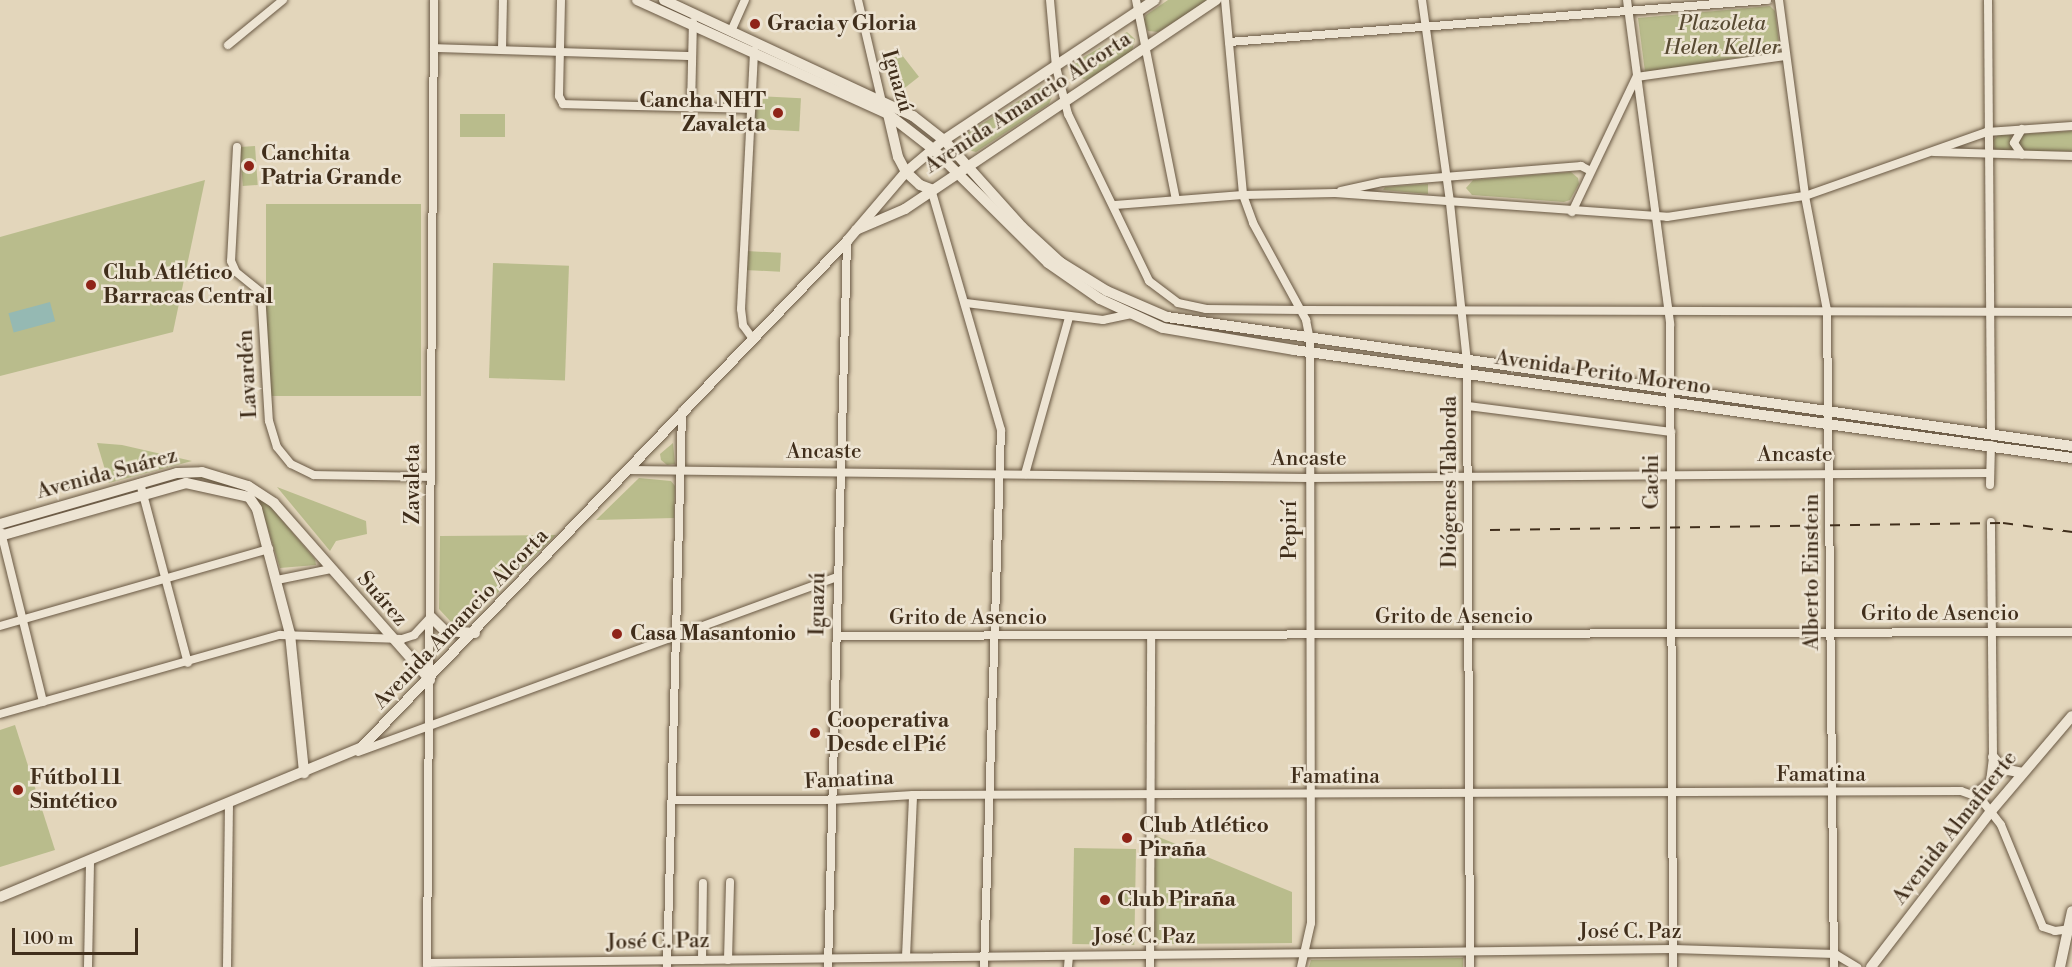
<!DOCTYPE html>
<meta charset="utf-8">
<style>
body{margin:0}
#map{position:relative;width:2072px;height:967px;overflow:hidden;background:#e3d6bb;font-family:"Libre Bodoni",serif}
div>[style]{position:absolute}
.green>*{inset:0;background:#b9bc8c;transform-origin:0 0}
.water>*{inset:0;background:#95b9b3;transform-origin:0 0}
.roads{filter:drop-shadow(0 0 2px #695843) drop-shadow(0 0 2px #695843)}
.street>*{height:8px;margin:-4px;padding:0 4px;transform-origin:4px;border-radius:4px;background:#ede4d3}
.secondary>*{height:10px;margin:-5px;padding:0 5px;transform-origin:5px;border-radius:5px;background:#ede4d3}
.rail>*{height:2px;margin-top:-1px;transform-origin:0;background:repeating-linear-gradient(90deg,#402e1b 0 10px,transparent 0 20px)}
.dots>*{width:16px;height:16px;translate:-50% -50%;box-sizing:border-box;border:3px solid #ede4d3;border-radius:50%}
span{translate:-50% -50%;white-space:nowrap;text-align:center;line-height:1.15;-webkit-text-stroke:5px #ede4d3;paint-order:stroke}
.poi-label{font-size:21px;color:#402e1b;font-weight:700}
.left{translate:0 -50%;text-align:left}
.right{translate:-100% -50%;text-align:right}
.park-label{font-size:21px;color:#584a32;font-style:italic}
.street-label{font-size:21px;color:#402e1b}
.scale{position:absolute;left:12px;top:928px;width:126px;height:27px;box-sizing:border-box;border:3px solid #402e1b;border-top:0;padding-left:8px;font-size:18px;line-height:21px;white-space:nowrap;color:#402e1b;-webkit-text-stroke:4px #ede4d3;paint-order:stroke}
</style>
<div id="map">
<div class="green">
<div style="clip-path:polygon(1168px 0,1209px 0,1158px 32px,1148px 31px,1143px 21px,1146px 15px)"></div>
<div style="clip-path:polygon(1770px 6px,1775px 11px,1779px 43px,1774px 52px,1645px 72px,1638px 18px)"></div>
<div style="clip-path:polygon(1127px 32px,1135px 39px,1132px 51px,1087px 80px,1074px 76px,1075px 62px)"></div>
<div style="left:898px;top:50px;width:34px;height:21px;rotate:52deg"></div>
<div style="clip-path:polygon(1044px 85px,1053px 95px,1049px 104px,976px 152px,963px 149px,964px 135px)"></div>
<div style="left:756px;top:96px;width:45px;height:33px;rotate:3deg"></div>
<div style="left:460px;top:114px;width:45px;height:23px"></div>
<div style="clip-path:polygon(2072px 131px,2072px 151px,2025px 152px,2017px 143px,2023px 134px)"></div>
<div style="clip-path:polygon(1998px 135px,2011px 135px,2013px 152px,1995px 150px,1993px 140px)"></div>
<div style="left:255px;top:146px;width:39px;height:15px;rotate:86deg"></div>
<div style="clip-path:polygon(1571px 172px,1578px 178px,1579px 184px,1570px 200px,1564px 202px,1472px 195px,1466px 188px,1473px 180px)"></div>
<div style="clip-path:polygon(205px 180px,173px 332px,0 376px,0 237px)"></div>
<div style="clip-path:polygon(1428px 184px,1428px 194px,1383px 190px,1385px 187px)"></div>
<div style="left:266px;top:204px;width:155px;height:192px"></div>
<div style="left:746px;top:251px;width:35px;height:19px;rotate:3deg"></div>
<div style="left:493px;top:263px;width:76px;height:115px;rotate:2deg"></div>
<div style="clip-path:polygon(97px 443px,122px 445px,192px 461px,109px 483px)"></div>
<div style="clip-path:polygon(673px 443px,675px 464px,667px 465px,661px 460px,660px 454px)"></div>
<div style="clip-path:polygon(196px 475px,254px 493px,264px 499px,315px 559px,316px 565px,280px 568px,260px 503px,253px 494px,196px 477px,155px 484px)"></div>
<div style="clip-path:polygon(639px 478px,671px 481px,675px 486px,674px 518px,596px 520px)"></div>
<div style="clip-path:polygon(277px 487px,366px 521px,367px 534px,336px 541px,330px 551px)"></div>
<div style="clip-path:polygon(556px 535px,465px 625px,452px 623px,439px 609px,440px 536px)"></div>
<div style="clip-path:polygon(15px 725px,55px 850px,0 867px,0 730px)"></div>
<div style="clip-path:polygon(1154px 835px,1292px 892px,1292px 943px,1149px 944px)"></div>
<div style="left:1074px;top:848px;width:62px;height:96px;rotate:1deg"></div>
<div style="clip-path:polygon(1463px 958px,1463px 967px,1309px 967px,1311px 960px)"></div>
</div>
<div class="water">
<div style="left:50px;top:302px;width:20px;height:43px;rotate:75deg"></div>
</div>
<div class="roads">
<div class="street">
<div style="left:561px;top:0;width:96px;rotate:91.2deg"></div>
<div style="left:559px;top:96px;width:9px;rotate:63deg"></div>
<div style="left:563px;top:104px;width:188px;rotate:1.5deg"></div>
<div style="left:858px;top:0;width:105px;rotate:76.8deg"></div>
<div style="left:1050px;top:0;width:67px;rotate:84.9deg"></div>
<div style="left:1056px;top:67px;width:49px;rotate:75.7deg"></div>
<div style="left:1068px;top:114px;width:186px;rotate:64.1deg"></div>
<div style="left:1149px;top:281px;width:36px;rotate:37deg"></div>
<div style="left:1178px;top:303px;width:29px;rotate:12deg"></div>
<div style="left:1206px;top:309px;width:95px;rotate:0.6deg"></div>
<div style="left:1301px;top:310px;width:771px;rotate:0.15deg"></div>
<div style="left:1136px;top:0;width:204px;rotate:78.7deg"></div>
<div style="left:1225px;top:0;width:196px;rotate:84.7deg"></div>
<div style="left:1243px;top:195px;width:30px;rotate:70deg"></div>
<div style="left:1253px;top:223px;width:111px;rotate:61.3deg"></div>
<div style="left:1306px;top:320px;width:20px;rotate:79deg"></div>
<div style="left:1310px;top:340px;width:583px;rotate:89.9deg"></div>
<div style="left:1311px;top:923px;width:45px;rotate:102.8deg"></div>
<div style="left:1422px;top:0;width:205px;rotate:82.1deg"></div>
<div style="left:1450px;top:203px;width:159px;rotate:83.9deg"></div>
<div style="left:1467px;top:361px;width:606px;rotate:89.72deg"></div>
<div style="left:1627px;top:0;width:327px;rotate:82.4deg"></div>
<div style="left:1670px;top:324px;width:643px;rotate:89.73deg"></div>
<div style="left:1779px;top:0;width:198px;rotate:82.4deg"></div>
<div style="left:1805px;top:196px;width:116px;rotate:79.1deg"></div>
<div style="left:1827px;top:310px;width:657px;rotate:89.39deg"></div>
<div style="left:1988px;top:0;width:434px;rotate:89.6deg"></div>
<div style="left:732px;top:29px;width:32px;rotate:-66deg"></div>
<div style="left:1229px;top:42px;width:540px;rotate:-4.46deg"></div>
<div style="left:228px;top:45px;width:71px;rotate:-39.3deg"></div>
<div style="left:434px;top:48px;width:258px;rotate:1.8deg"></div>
<div style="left:502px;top:50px;width:50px;rotate:-88.9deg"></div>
<div style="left:1637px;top:77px;width:149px;rotate:-8.1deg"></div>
<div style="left:691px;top:108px;width:86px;rotate:-88.7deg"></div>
<div style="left:2022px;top:129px;width:16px;rotate:120deg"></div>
<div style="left:2014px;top:143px;width:14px;rotate:56deg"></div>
<div style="left:237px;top:147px;width:114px;rotate:93deg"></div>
<div style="left:231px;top:261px;width:12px;rotate:66deg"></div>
<div style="left:236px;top:272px;width:32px;rotate:39deg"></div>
<div style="left:261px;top:292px;width:129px;rotate:86.5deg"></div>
<div style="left:269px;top:421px;width:27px;rotate:73deg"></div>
<div style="left:277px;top:447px;width:22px;rotate:51deg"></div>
<div style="left:291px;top:464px;width:25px;rotate:26deg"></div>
<div style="left:314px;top:475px;width:117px;rotate:1deg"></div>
<div style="left:1934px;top:152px;width:138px;rotate:1.7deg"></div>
<div style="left:931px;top:189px;width:251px;rotate:73.8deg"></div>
<div style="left:1001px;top:430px;width:537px;rotate:91.81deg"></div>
<div style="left:1341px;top:191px;width:42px;rotate:-12.4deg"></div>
<div style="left:1382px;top:182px;width:200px;rotate:-4.6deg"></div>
<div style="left:1581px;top:166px;width:11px;rotate:27deg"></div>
<div style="left:1115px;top:205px;width:128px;rotate:-4.5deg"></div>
<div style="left:1243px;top:195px;width:92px;rotate:-1.2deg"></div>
<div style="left:1335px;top:193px;width:333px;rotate:4.1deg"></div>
<div style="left:1667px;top:217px;width:140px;rotate:-8.7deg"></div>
<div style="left:1805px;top:196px;width:193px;rotate:-19.4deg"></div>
<div style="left:1987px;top:132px;width:85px;rotate:-4deg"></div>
<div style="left:1572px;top:212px;width:148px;rotate:-64.5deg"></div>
<div style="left:966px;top:303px;width:138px;rotate:7.1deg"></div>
<div style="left:1103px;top:320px;width:29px;rotate:-12deg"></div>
<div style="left:753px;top:339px;width:17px;rotate:-126deg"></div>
<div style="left:743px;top:325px;width:16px;rotate:-97deg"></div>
<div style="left:741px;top:309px;width:259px;rotate:-87.1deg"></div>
<div style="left:1468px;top:406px;width:205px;rotate:7.3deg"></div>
<div style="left:628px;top:470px;width:681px;rotate:0.67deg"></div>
<div style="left:1309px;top:478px;width:681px;rotate:-0.42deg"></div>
<div style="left:1025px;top:474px;width:163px;rotate:-74.3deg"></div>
<div style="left:140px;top:483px;width:186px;rotate:75.1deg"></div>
<div style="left:1990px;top:485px;width:40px;rotate:-88.6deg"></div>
<div style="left:1px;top:532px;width:175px;rotate:76.1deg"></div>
<div style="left:277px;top:580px;width:55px;rotate:-11.5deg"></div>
<div style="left:0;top:626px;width:280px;rotate:-16deg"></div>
<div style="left:837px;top:636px;width:1235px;rotate:-0.19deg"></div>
<div style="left:0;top:714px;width:291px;rotate:-15.8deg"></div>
<div style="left:280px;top:635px;width:122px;rotate:1.9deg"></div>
<div style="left:402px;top:639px;width:13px;rotate:-18deg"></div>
<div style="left:414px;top:635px;width:25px;rotate:-47deg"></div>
<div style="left:358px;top:752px;width:510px;rotate:-20.07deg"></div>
<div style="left:1974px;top:794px;width:20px;rotate:-37deg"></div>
<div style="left:1990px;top:782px;width:25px;rotate:-83deg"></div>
<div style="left:1993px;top:757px;width:235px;rotate:-90.5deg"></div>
<div style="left:672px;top:800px;width:160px"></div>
<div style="left:832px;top:800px;width:81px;rotate:-3.5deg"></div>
<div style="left:913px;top:795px;width:1048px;rotate:-0.22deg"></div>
<div style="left:1961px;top:791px;width:20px;rotate:20deg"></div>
<div style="left:1980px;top:798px;width:34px;rotate:52deg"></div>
<div style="left:2001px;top:825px;width:110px;rotate:67.6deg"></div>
<div style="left:2043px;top:927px;width:13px;rotate:18deg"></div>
<div style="left:2055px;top:931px;width:16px;rotate:-7deg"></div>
<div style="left:906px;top:957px;width:162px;rotate:-87.5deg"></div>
<div style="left:702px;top:960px;width:77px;rotate:-89.3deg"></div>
<div style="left:728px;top:960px;width:78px;rotate:-88.5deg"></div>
<div style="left:427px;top:963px;width:1246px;rotate:-0.64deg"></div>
<div style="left:1673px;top:949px;width:162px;rotate:1.8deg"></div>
<div style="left:1835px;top:954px;width:26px;rotate:31deg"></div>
<div style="left:427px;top:966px;width:966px;rotate:-89.58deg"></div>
<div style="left:88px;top:967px;width:107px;rotate:-88.9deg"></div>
<div style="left:227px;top:967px;width:164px;rotate:-89.3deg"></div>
<div style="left:667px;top:967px;width:556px;rotate:-88.45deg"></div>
<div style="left:828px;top:967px;width:726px;rotate:-88.5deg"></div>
<div style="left:1068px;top:967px;width:11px;rotate:-85deg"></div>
<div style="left:1150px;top:967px;width:331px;rotate:-89.8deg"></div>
</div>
<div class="secondary">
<div style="left:637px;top:0;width:276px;rotate:24.4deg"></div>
<div style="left:888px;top:114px;width:57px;rotate:37.9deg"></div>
<div style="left:933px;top:149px;width:162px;rotate:44.7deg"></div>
<div style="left:1048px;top:263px;width:63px;rotate:34.7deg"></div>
<div style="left:1100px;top:299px;width:69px;rotate:24.7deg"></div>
<div style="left:1163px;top:328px;width:133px;rotate:9.5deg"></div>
<div style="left:1294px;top:350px;width:785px;rotate:7.9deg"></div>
<div style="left:664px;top:0;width:275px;rotate:25deg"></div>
<div style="left:913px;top:116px;width:39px;rotate:38deg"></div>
<div style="left:944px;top:140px;width:117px;rotate:48.1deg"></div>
<div style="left:1022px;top:227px;width:52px;rotate:42.6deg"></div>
<div style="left:1060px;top:262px;width:55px;rotate:31.7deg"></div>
<div style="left:1107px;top:291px;width:65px;rotate:23.4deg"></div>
<div style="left:1167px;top:317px;width:914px;rotate:8.11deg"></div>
<div style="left:888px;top:114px;width:44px;rotate:76.9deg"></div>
<div style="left:898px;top:157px;width:17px;rotate:62deg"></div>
<div style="left:906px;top:172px;width:19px;rotate:43deg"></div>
<div style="left:920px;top:185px;width:12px;rotate:20deg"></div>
<div style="left:856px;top:230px;width:53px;rotate:-23.2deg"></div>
<div style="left:905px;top:209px;width:375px;rotate:-33.9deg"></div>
<div style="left:0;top:524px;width:184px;rotate:-16.1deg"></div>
<div style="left:177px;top:473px;width:25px;rotate:-2deg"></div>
<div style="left:202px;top:472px;width:48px;rotate:16.9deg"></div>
<div style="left:248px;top:486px;width:31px;rotate:33deg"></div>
<div style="left:274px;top:503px;width:236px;rotate:48.6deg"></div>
<div style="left:0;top:536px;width:193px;rotate:-15.9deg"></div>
<div style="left:186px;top:483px;width:65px;rotate:12.5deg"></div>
<div style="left:249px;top:497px;width:14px;rotate:56deg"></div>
<div style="left:257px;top:509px;width:129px;rotate:75.2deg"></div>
<div style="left:290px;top:634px;width:140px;rotate:84.2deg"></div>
<div style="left:431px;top:617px;width:20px;rotate:45deg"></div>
<div style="left:445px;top:631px;width:30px;rotate:4deg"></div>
<div style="left:1993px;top:757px;width:16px;rotate:50deg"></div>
<div style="left:2003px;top:769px;width:20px;rotate:11deg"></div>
<div style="left:0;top:897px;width:392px;rotate:-22.5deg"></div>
<div style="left:362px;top:747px;width:701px;rotate:-46.21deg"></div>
<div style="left:847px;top:241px;width:91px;rotate:-49.5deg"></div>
<div style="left:906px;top:172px;width:50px;rotate:-40.1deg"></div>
<div style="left:944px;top:140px;width:253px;rotate:-33.6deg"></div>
<div style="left:1871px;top:967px;width:198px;rotate:-52.4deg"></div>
<div style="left:1992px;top:810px;width:123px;rotate:-49.6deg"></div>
<div style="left:2060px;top:967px;width:57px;rotate:-77.9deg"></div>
</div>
</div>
<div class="rail">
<div style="left:1490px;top:530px;width:513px;rotate:-0.78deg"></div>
<div style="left:2003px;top:523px;width:70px;rotate:7.4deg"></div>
</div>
<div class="dots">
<div style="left:755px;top:24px;background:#8f2418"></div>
<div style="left:778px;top:113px;background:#8f2418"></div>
<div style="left:249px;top:166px;background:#8f2418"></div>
<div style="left:91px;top:285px;background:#8f2418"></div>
<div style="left:617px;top:634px;background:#8f2418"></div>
<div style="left:815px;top:733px;background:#8f2418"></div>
<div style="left:18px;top:790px;background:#8f2418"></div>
<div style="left:1127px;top:838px;background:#8f2418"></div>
<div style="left:1105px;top:900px;background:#8f2418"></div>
</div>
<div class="poi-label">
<span class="left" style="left:767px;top:24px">Gracia y Gloria</span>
<span class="right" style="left:766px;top:113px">Cancha NHT<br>Zavaleta</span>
<span class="left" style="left:261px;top:166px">Canchita<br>Patria Grande</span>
<span class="left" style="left:103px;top:285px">Club Atlético<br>Barracas Central</span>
<span class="left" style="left:630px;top:634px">Casa Masantonio</span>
<span class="left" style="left:827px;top:733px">Cooperativa<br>Desde el Pié</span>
<span class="left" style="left:30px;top:790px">Fútbol 11<br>Sintético</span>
<span class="left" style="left:1139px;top:838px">Club Atlético<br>Piraña</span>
<span class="left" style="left:1117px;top:900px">Club Piraña</span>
</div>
<div class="park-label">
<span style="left:1722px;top:36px">Plazoleta<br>Helen Keller</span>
</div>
<div class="street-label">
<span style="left:897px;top:81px;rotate:73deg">Iguazú</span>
<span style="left:1028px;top:103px;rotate:-33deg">Avenida Amancio Alcorta</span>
<span style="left:1603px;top:373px;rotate:8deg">Avenida Perito Moreno</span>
<span style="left:248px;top:374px;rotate:-93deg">Lavardén</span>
<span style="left:824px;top:452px">Ancaste</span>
<span style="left:1795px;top:455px">Ancaste</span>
<span style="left:1309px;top:459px">Ancaste</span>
<span style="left:107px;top:474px;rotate:-15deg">Avenida Suárez</span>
<span style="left:1450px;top:482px;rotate:-90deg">Diógenes Taborda</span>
<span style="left:1652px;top:482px;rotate:-90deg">Cachi</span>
<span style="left:413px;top:484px;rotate:-90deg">Zavaleta</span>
<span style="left:1290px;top:530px;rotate:-90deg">Pepirí</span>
<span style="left:1812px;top:572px;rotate:-90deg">Alberto Einstein</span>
<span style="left:382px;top:599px;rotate:49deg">Suárez</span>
<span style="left:818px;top:604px;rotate:-89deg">Iguazú</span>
<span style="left:1940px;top:614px">Grito de Asencio</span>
<span style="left:1454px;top:617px">Grito de Asencio</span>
<span style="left:968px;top:618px">Grito de Asencio</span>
<span style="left:461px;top:619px;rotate:-46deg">Avenida Amancio Alcorta</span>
<span style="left:1821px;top:775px">Famatina</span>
<span style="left:1335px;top:777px">Famatina</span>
<span style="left:849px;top:780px;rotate:-3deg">Famatina</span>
<span style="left:1955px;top:828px;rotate:-52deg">Avenida Almafuerte</span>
<span style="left:1630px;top:932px">José C. Paz</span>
<span style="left:1144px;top:937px">José C. Paz</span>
<span style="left:658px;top:942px;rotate:-1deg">José C. Paz</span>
</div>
<div class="scale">100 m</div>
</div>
